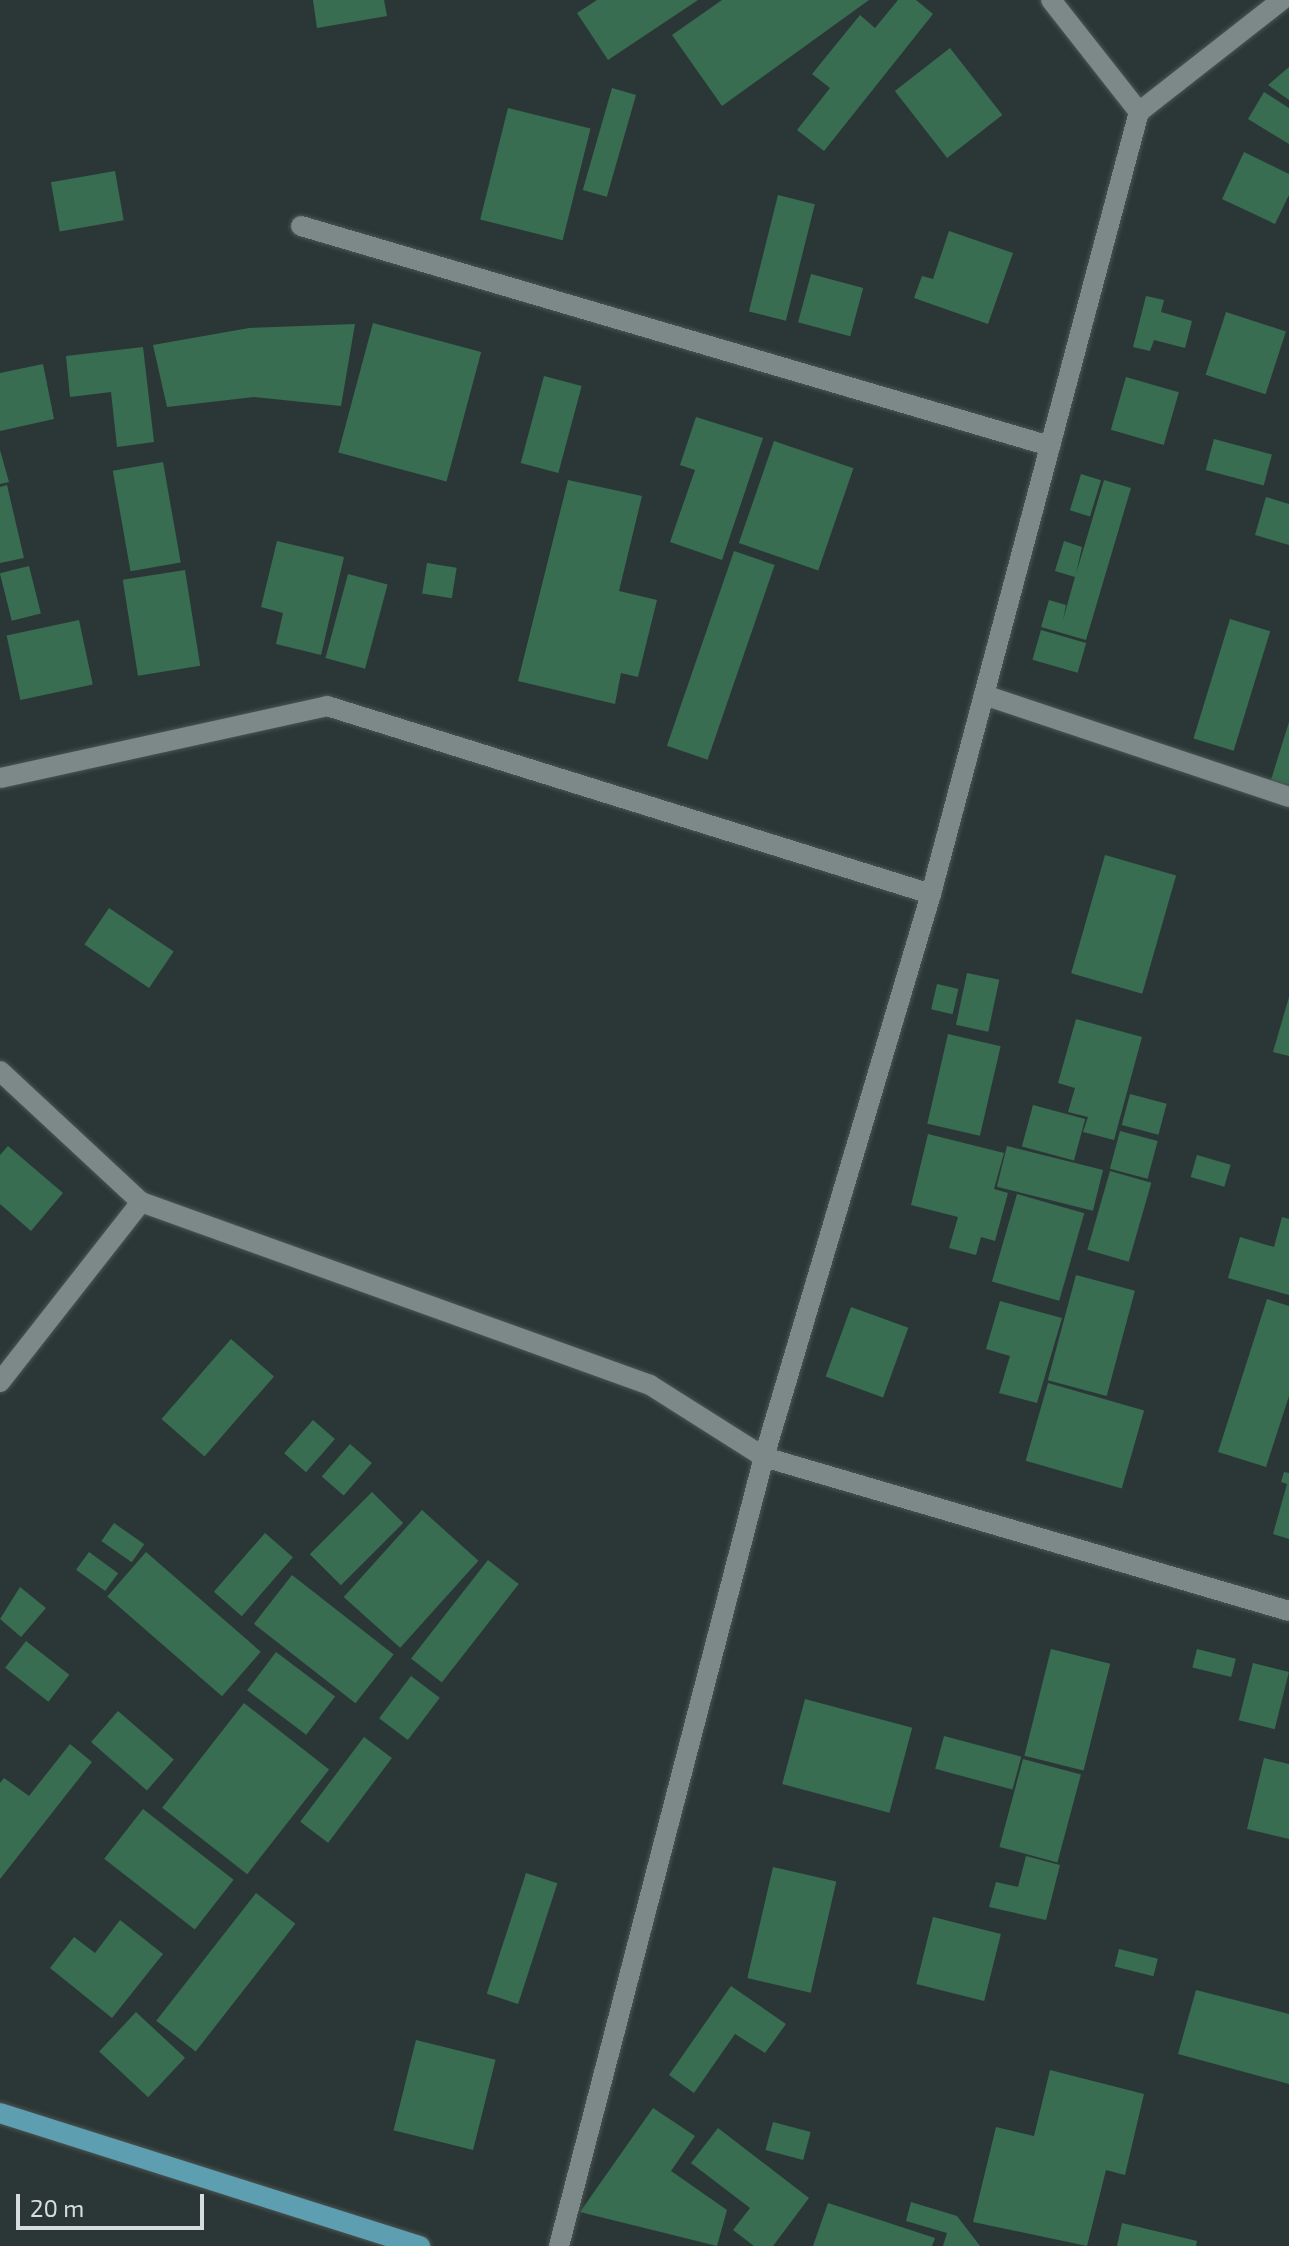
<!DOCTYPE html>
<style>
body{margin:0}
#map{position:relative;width:1289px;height:2246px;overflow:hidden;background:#2b3736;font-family:"Exo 2",sans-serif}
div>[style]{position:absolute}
.building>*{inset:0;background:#386d51;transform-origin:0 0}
.roads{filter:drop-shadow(0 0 2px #4a5453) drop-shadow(0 0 2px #4a5453)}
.minor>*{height:20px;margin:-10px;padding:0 10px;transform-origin:10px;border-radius:10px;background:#7c8988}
.major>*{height:20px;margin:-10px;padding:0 10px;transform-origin:10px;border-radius:10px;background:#5d9eb0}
span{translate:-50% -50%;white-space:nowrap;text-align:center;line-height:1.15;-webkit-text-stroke:6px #2b3736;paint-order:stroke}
.scale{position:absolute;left:16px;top:2194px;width:188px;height:36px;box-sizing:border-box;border:4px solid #d6dedd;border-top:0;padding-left:10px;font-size:24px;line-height:28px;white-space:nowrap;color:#d6dedd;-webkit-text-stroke:6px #2b3736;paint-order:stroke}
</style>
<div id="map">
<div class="building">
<div style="clip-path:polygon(313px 0,384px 0,387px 16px,317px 28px)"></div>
<div style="clip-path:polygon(597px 0,698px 0,608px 60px,577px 13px)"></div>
<div style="clip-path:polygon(722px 0,869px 0,722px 106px,672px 35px)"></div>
<div style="clip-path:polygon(898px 0,916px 0,933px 14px,824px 151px,797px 130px,830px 88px,812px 74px,860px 15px,875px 28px)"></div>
<div style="left:950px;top:48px;width:85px;height:70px;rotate:52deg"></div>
<div style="clip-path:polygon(1289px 67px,1289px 100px,1268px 85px)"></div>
<div style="left:612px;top:88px;width:25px;height:106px;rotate:16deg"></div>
<div style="clip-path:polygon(1264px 92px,1289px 108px,1289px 144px,1248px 119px)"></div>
<div style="left:508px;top:108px;width:85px;height:115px;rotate:14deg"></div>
<div style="clip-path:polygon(1244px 152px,1289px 174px,1289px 195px,1275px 224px,1222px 199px)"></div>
<div style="left:115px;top:171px;width:50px;height:65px;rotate:80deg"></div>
<div style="left:778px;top:195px;width:38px;height:120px;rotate:14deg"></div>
<div style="clip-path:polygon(949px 231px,1013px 253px,988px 324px,914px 298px,922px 276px,933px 279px)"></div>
<div style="left:811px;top:274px;width:54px;height:50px;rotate:15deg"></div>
<div style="clip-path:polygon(1146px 296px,1164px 300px,1161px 312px,1192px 321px,1185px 348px,1154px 340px,1150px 351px,1133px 347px)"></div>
<div style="left:1226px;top:312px;width:63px;height:66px;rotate:18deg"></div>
<div style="left:373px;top:323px;width:112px;height:134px;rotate:15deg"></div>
<div style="clip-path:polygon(355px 324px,341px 406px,254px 397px,167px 407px,153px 345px,249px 328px)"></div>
<div style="clip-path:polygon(143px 347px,154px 442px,117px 447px,111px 392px,70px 397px,66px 356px)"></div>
<div style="clip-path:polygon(43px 364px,54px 419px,0 431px,0 373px)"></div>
<div style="left:544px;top:376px;width:39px;height:90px;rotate:15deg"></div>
<div style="left:1126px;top:377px;width:55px;height:55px;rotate:16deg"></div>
<div style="clip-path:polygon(696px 417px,763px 438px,722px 560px,670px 542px,695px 470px,680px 465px)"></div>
<div style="left:1214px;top:439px;width:60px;height:32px;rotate:15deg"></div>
<div style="left:774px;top:441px;width:84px;height:108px;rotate:19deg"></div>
<div style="clip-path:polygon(0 450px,9px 482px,0 484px)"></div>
<div style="left:163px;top:462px;width:102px;height:51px;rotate:80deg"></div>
<div style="left:1081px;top:474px;width:21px;height:38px;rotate:17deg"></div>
<div style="clip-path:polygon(568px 480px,642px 496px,619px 591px,657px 600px,638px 677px,621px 673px,615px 704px,518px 681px)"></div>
<div style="clip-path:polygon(1104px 480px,1131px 488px,1086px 640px,1041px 627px,1049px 600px,1066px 605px,1063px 620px,1075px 577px,1055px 571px,1064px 541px,1082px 547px,1076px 574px)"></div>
<div style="clip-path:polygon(7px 485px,24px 558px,0 563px,0 487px)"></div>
<div style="clip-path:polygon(1266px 497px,1289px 504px,1289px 545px,1255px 535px)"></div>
<div style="clip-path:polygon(277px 541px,344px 557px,321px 655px,276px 644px,283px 613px,261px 607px)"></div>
<div style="left:734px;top:551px;width:43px;height:206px;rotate:19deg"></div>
<div style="left:427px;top:563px;width:30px;height:31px;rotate:9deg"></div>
<div style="left:29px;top:566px;width:49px;height:30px;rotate:76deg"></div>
<div style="left:185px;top:570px;width:97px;height:63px;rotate:81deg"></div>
<div style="left:348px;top:574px;width:41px;height:87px;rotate:15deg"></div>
<div style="left:1230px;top:619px;width:42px;height:125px;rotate:17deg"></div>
<div style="left:79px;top:620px;width:66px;height:74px;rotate:78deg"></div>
<div style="left:1041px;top:630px;width:47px;height:31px;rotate:16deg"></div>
<div style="clip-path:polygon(1289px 722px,1289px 789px,1270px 783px)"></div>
<div style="left:1105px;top:855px;width:74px;height:123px;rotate:16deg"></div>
<div style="left:109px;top:908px;width:78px;height:44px;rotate:34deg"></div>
<div style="left:967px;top:973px;width:33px;height:53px;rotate:12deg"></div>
<div style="left:937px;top:984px;width:22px;height:26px;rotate:13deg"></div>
<div style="clip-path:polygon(1289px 997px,1289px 1056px,1273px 1052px)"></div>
<div style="clip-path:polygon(1076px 1019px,1142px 1037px,1114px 1140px,1083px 1132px,1088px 1117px,1068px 1112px,1075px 1088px,1058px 1083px)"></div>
<div style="left:948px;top:1034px;width:54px;height:92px;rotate:13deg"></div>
<div style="left:1130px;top:1094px;width:38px;height:32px;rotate:15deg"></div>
<div style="left:1033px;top:1105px;width:54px;height:43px;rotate:15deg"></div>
<div style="left:1120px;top:1131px;width:39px;height:39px;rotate:15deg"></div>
<div style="clip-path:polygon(928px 1134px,1004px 1153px,994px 1189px,1008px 1193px,995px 1241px,981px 1237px,976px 1255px,949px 1248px,958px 1217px,911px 1205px)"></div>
<div style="clip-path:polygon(8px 1146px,63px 1193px,31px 1231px,0 1204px,0 1155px)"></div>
<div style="left:1007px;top:1146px;width:99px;height:42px;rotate:14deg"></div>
<div style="left:1197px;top:1155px;width:35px;height:23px;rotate:16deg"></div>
<div style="left:1110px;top:1171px;width:43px;height:82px;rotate:16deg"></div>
<div style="left:1017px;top:1194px;width:70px;height:91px;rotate:16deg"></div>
<div style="clip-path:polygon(1282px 1217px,1289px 1219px,1289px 1295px,1228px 1278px,1240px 1237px,1274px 1247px)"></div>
<div style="left:1076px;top:1275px;width:61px;height:109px;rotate:15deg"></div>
<div style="clip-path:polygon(1267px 1299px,1289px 1306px,1289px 1396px,1266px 1467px,1218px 1452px)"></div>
<div style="clip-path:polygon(1000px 1301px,1062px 1318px,1037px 1403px,999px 1393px,1010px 1356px,986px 1349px)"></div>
<div style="left:851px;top:1307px;width:61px;height:74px;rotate:20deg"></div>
<div style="left:231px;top:1339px;width:57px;height:106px;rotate:41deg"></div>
<div style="left:1048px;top:1383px;width:100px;height:81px;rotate:16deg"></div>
<div style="left:313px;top:1420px;width:29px;height:44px;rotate:41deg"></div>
<div style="left:350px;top:1444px;width:29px;height:43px;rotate:41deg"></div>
<div style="clip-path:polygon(1284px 1472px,1289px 1473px,1289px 1539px,1273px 1534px,1287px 1484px,1281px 1482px)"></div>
<div style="left:372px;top:1492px;width:44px;height:88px;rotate:45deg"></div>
<div style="left:422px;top:1510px;width:76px;height:117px;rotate:42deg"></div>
<div style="left:114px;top:1523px;width:37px;height:22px;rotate:35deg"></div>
<div style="left:265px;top:1533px;width:37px;height:78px;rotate:41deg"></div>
<div style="left:89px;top:1552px;width:36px;height:22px;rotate:36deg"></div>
<div style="left:146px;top:1552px;width:152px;height:59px;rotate:41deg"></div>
<div style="left:488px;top:1560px;width:39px;height:125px;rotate:38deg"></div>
<div style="left:292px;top:1575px;width:129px;height:62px;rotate:38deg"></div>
<div style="clip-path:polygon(20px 1587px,46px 1608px,21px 1637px,0 1619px)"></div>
<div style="left:26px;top:1641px;width:55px;height:34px;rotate:38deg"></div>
<div style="left:1051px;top:1649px;width:61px;height:110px;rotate:14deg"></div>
<div style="left:1197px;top:1649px;width:40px;height:19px;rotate:14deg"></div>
<div style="left:276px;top:1652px;width:74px;height:48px;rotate:37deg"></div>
<div style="left:1253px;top:1663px;width:37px;height:59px;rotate:14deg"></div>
<div style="left:411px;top:1676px;width:36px;height:53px;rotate:37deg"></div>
<div style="left:805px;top:1699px;width:111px;height:88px;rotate:15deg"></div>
<div style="left:244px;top:1703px;width:108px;height:133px;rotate:38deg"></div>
<div style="left:118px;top:1711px;width:74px;height:41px;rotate:41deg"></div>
<div style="left:944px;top:1736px;width:80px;height:34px;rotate:15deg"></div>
<div style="left:364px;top:1737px;width:35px;height:106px;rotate:37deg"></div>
<div style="clip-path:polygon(70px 1744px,92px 1762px,0 1879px,0 1783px,4px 1778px,29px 1796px)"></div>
<div style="clip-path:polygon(1264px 1758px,1289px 1764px,1289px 1839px,1247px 1829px)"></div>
<div style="left:1023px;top:1759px;width:60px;height:91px;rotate:15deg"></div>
<div style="left:143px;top:1809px;width:115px;height:63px;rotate:38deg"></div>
<div style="clip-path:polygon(1026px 1856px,1060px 1865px,1046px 1920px,989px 1907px,996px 1882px,1018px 1887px)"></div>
<div style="left:773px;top:1867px;width:65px;height:114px;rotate:13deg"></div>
<div style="left:526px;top:1873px;width:33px;height:127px;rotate:18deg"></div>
<div style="left:256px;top:1893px;width:50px;height:162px;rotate:38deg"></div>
<div style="left:933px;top:1917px;width:70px;height:69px;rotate:14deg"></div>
<div style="clip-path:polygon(120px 1920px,163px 1954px,112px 2018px,50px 1968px,74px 1937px,95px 1953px)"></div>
<div style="left:1119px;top:1949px;width:40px;height:18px;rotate:14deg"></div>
<div style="clip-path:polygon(731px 1986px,786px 2024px,765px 2053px,735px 2034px,694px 2093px,669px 2075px)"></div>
<div style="clip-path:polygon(1196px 1990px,1289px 2014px,1289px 2084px,1178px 2054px)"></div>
<div style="left:136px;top:2012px;width:67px;height:54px;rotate:43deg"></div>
<div style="left:416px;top:2040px;width:82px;height:93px;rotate:14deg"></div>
<div style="clip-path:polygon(1050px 2070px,1144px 2094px,1125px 2175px,1106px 2170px,1087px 2246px,973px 2222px,996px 2127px,1034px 2136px)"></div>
<div style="clip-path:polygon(653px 2108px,695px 2136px,671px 2171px,727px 2210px,717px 2246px,580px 2212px)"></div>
<div style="left:773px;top:2122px;width:39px;height:29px;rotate:15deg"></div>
<div style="clip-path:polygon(718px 2128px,809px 2198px,773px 2246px,754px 2246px,733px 2230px,750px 2208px,691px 2163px)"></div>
<div style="clip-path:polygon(911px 2202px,957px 2216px,980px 2246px,943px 2246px,947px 2233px,906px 2221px)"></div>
<div style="clip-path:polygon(828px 2203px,935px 2238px,932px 2246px,813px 2246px)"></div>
<div style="clip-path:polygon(1122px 2223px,1197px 2241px,1196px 2246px,1117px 2246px)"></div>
</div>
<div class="roads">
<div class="minor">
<div style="left:1051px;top:0;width:142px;rotate:51.8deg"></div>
<div style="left:301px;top:226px;width:781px;rotate:16.37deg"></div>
<div style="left:984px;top:695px;width:322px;rotate:18.5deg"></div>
<div style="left:0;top:778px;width:335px;rotate:-12.4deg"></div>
<div style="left:327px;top:706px;width:633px;rotate:17.29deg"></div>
<div style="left:0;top:1071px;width:192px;rotate:42.9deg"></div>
<div style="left:141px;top:1202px;width:541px;rotate:19.77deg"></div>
<div style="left:650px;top:1385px;width:135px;rotate:32.3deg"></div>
<div style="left:764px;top:1457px;width:547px;rotate:16.35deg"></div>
<div style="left:0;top:1382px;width:229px;rotate:-51.9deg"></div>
<div style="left:559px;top:2246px;width:815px;rotate:-75.44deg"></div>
<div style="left:764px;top:1457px;width:587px;rotate:-73.48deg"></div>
<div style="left:931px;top:894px;width:809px;rotate:-75.11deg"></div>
<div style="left:1139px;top:112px;width:182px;rotate:-38.1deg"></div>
</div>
<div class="major">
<div style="left:0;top:2113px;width:441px;rotate:17.6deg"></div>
</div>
</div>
<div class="scale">20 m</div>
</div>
